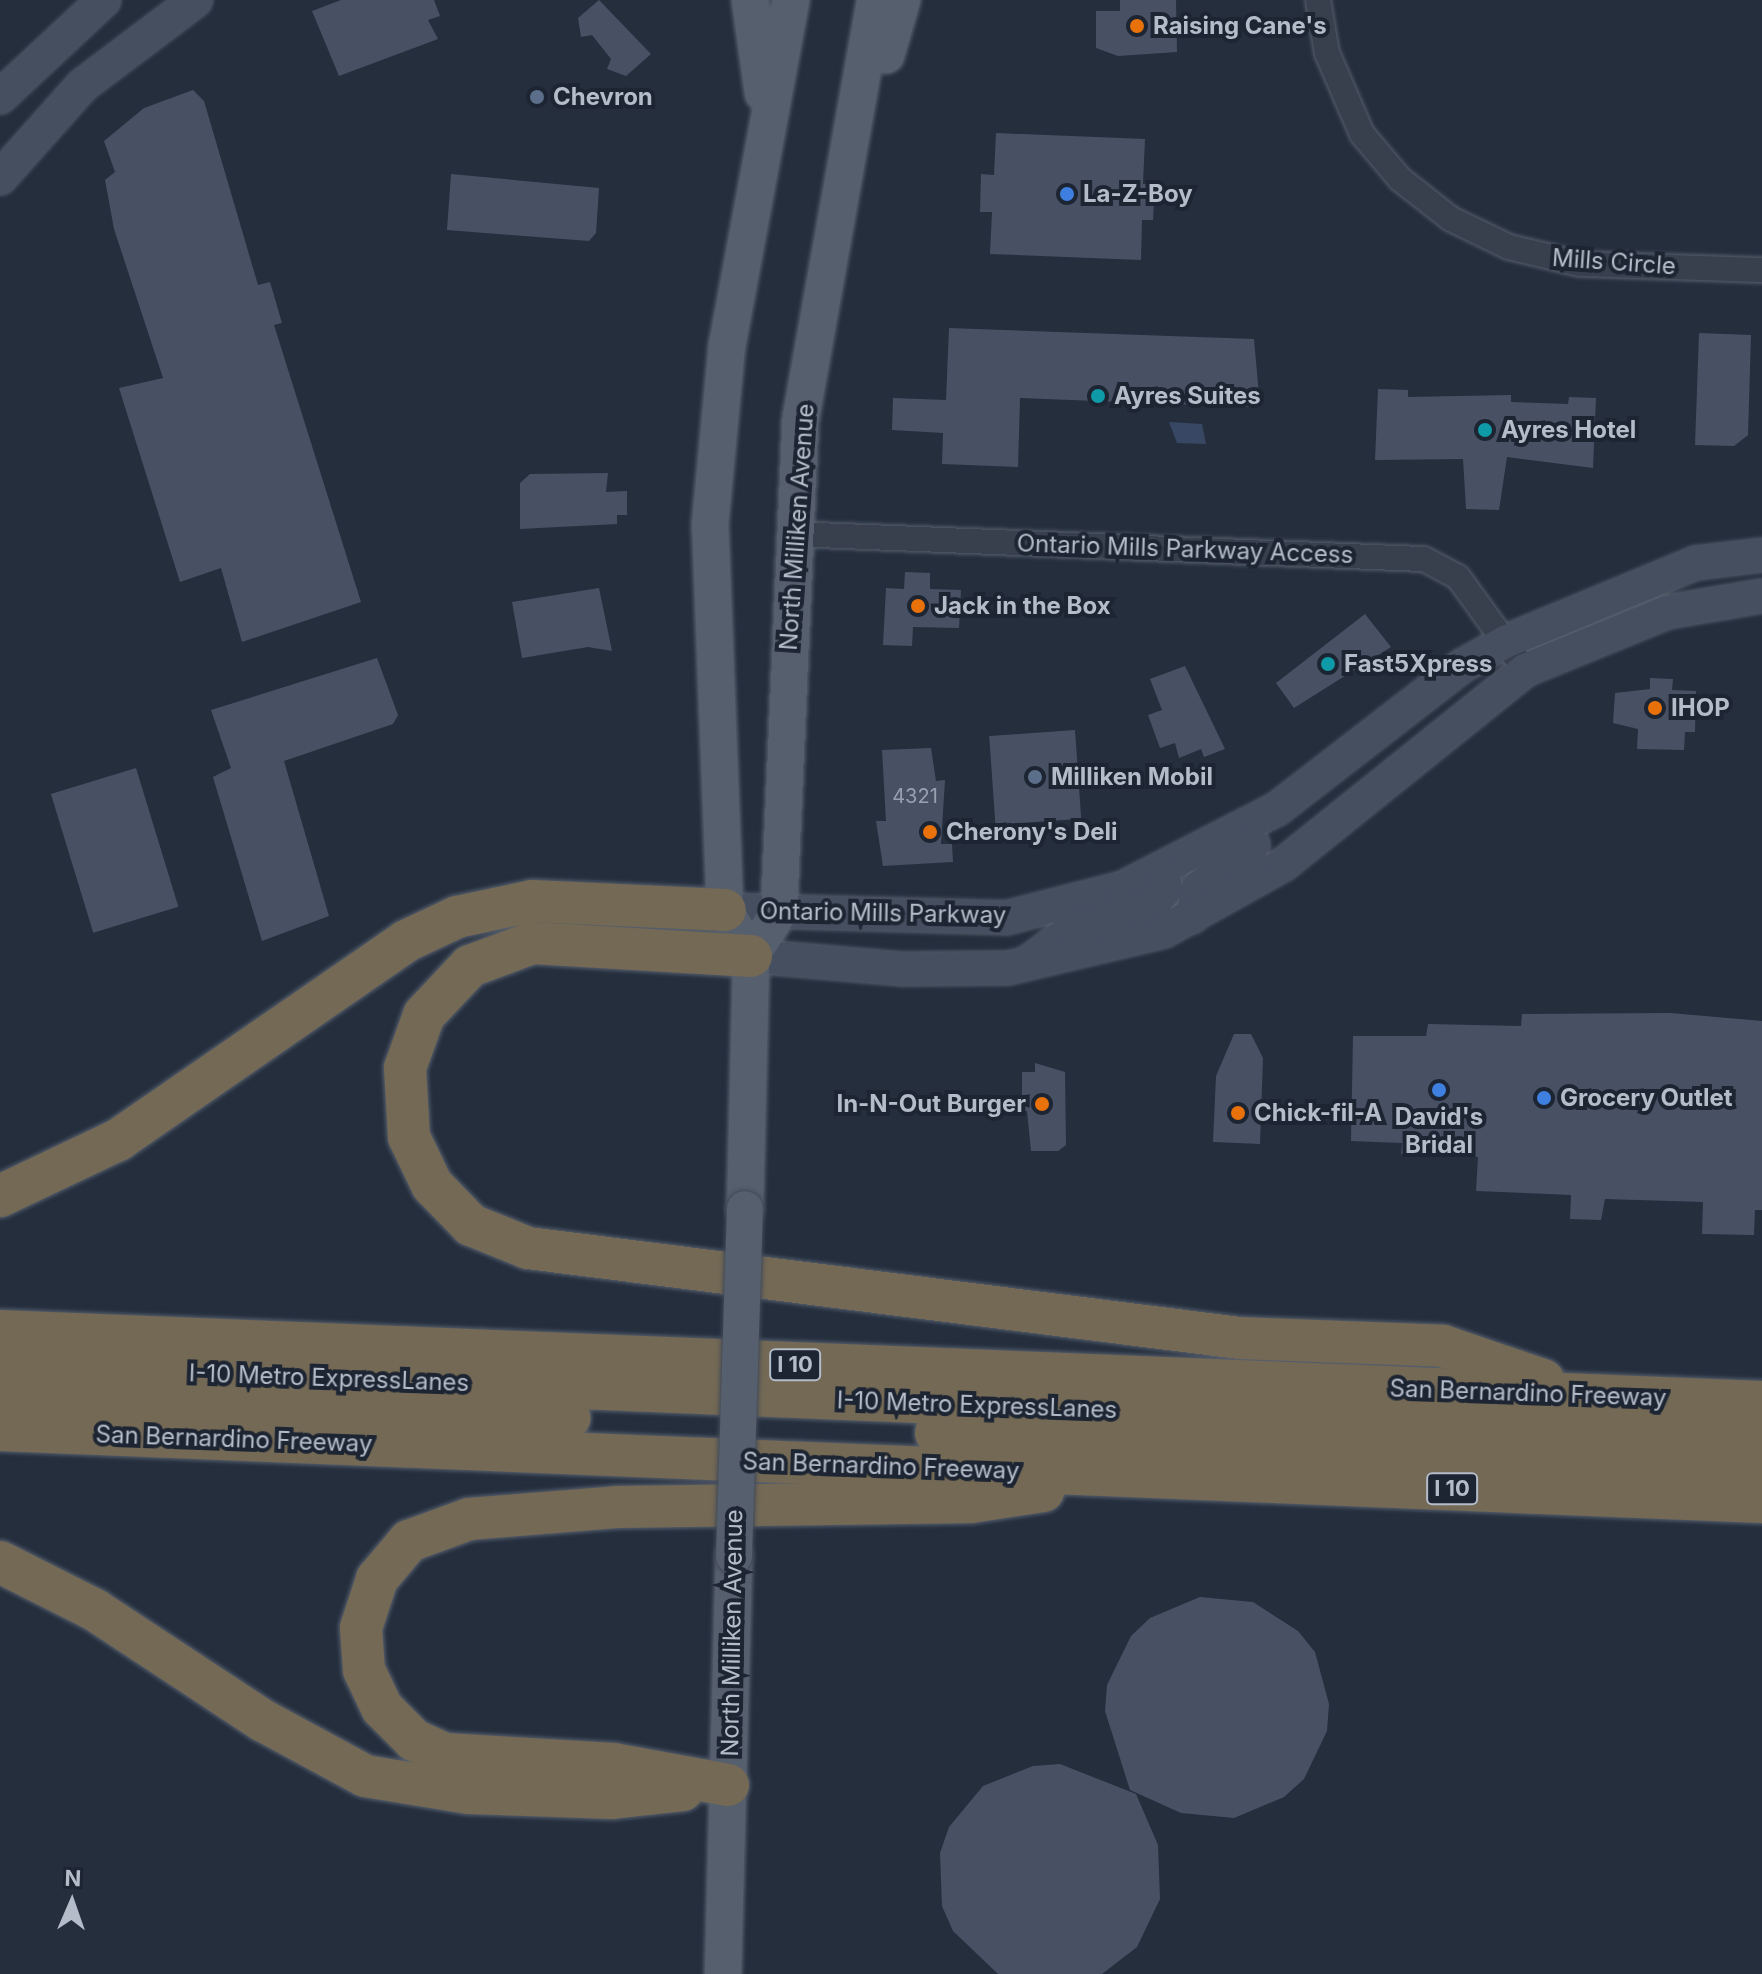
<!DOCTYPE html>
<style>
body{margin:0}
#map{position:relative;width:1762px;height:1974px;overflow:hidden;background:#242e3d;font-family:Inter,sans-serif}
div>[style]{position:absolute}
.water>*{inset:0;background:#384864}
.building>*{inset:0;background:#485164;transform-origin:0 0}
.roads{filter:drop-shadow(0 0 2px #565e6c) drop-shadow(0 0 2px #565e6c)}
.street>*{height:24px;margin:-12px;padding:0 12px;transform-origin:12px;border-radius:12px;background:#38404e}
.secondary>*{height:32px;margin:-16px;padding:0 16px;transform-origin:16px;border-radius:16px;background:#464f60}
.primary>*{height:36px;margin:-18px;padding:0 18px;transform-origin:18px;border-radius:18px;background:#565f6e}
.highway>*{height:42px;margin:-21px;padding:0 21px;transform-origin:21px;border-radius:21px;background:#736955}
.bridges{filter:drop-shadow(0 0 2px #414957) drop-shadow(0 0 2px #414957)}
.primary-bridge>*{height:36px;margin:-18px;padding:0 18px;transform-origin:18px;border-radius:18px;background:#565f6e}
.dots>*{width:22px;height:22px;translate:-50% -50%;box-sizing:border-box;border:4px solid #1d2533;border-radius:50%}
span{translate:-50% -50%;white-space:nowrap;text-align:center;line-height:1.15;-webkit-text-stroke:8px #1d2533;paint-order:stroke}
.number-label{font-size:20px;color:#99a0b0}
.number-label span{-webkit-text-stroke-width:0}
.shield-label span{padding:2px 6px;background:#1d2533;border:2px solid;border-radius:6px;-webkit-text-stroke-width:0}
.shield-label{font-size:22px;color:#b4bbc9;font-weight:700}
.poi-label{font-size:24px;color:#b4bbc9;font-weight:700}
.left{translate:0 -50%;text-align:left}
.right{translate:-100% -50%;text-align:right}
.street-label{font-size:24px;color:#b4bbc9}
.north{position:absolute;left:32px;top:1862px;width:80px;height:80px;-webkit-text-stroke:6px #1d2533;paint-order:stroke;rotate:2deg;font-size:22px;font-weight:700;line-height:32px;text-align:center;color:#b4bbc9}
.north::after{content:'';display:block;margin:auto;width:28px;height:36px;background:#b4bbc9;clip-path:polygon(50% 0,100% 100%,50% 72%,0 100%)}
</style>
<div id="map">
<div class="water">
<div style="clip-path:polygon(1169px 422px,1202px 424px,1206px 444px,1177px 443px)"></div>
</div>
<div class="building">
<div style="clip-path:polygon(341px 0,434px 0,440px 16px,428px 20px,438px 39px,339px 76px,312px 11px)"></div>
<div style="clip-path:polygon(599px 0,651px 54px,626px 76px,607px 69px,611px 59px,592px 35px,581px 37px,578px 18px)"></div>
<div style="clip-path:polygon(1120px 0,1176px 0,1177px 52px,1118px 56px,1096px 48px,1096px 11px,1120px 11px)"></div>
<div style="clip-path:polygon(193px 90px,204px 101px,258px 285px,270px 282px,282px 323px,274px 325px,361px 602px,242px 642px,221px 568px,180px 582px,119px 388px,163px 378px,114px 229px,105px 180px,115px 172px,104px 141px,144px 108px)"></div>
<div style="clip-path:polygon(996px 133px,1145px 139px,1143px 184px,1155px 184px,1153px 220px,1142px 220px,1141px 260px,990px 254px,992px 212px,980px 212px,981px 174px,994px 175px)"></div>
<div style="clip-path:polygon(451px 174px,599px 188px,596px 233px,589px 241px,447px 230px)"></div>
<div style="clip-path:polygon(949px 328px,1254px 339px,1259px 395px,1249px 395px,1249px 407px,1020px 398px,1018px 467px,942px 464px,943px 433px,892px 430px,893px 398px,946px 400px)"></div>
<div style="clip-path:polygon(1699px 333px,1751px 335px,1748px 435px,1734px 446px,1695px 445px)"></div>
<div style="clip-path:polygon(1378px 389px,1408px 390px,1408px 397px,1511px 395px,1511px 402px,1568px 404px,1569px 397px,1596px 398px,1593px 468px,1507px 457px,1499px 510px,1466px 509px,1463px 459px,1375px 460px)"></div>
<div style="clip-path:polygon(608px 473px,606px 492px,627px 491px,627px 515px,617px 515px,617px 524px,520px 529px,520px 483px,530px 474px)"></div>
<div style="clip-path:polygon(905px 572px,930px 573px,930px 589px,961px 590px,959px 628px,913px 627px,912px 646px,883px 645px,886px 588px,904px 589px)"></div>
<div style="clip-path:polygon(599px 588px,612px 651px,588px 647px,522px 658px,512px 602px)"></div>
<div style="clip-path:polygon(1365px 614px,1391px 647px,1294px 708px,1276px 683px)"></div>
<div style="clip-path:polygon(377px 658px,398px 715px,393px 724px,284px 761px,329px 916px,262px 941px,213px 777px,231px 768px,211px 710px)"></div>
<div style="clip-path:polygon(1185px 666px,1225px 749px,1204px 757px,1201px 749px,1179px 758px,1175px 743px,1160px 748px,1148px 715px,1162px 710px,1150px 679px)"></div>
<div style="clip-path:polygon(1650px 678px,1673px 679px,1672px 690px,1696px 691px,1695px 732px,1685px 732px,1684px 750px,1637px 749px,1638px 729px,1613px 723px,1615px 693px,1650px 689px)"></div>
<div style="left:1075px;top:730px;width:89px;height:86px;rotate:86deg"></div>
<div style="clip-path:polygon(931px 748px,936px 781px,945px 780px,941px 844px,952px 844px,953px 862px,883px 866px,876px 821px,886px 821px,882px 750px)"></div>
<div style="left:136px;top:768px;width:145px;height:89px;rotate:73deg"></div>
<div style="clip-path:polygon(1670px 1013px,1762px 1021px,1762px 1210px,1755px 1210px,1754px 1235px,1702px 1234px,1703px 1202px,1605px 1199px,1601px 1220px,1570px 1219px,1571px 1195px,1476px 1191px,1478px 1157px,1401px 1154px,1402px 1143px,1351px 1141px,1353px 1036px,1426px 1036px,1428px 1024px,1521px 1026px,1522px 1014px)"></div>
<div style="clip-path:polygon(1234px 1034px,1251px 1034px,1263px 1058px,1260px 1144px,1213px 1142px,1216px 1076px)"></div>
<div style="clip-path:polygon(1035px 1063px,1065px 1072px,1066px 1145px,1058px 1151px,1031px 1151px,1027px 1111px,991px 1111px,991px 1099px,1022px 1096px,1022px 1072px,1035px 1072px)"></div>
<div style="clip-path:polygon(1200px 1597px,1253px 1602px,1298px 1631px,1315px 1652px,1329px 1704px,1327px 1731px,1304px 1779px,1284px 1797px,1234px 1818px,1181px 1813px,1130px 1790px,1105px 1711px,1107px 1685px,1131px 1636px,1150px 1618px)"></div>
<div style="clip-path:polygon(1060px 1764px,1136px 1794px,1158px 1845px,1160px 1899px,1137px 1947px,1102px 1974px,998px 1974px,953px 1931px,942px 1906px,940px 1853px,949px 1827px,983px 1786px,1033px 1766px)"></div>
</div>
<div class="roads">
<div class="street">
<div style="left:1318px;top:0;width:54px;rotate:80.4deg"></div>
<div style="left:1327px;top:53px;width:88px;rotate:66.6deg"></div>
<div style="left:1362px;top:134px;width:59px;rotate:49.8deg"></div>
<div style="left:1400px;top:179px;width:65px;rotate:38.1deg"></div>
<div style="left:1451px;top:219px;width:64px;rotate:25.8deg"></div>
<div style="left:1509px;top:247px;width:73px;rotate:13.5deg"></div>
<div style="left:1580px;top:264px;width:182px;rotate:1.9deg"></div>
<div style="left:792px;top:534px;width:632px;rotate:2.27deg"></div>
<div style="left:1424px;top:559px;width:38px;rotate:28deg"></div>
<div style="left:1458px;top:577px;width:115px;rotate:54.2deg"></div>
</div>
<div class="secondary">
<div style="left:0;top:97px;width:142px;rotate:-43deg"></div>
<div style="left:0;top:178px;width:125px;rotate:-48.3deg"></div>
<div style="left:83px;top:85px;width:141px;rotate:-37deg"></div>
<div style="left:725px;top:910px;width:281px;rotate:1.6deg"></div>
<div style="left:1006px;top:918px;width:121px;rotate:-14.4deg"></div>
<div style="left:1123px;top:888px;width:173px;rotate:-27.2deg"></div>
<div style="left:1277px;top:809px;width:234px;rotate:-37.7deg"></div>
<div style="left:1462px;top:666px;width:49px;rotate:-29.2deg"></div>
<div style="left:1505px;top:642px;width:207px;rotate:-22.5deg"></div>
<div style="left:1696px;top:563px;width:66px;rotate:-6.9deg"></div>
<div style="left:1192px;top:917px;width:30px;rotate:-78deg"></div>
<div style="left:1198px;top:888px;width:70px;rotate:-38deg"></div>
<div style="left:751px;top:956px;width:153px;rotate:4.9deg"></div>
<div style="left:903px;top:969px;width:105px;rotate:-0.5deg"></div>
<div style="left:1008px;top:968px;width:160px;rotate:-13.3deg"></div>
<div style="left:1164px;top:931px;width:137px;rotate:-29.2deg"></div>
<div style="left:1284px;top:864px;width:309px;rotate:-38.8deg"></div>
<div style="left:1525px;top:670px;width:153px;rotate:-22.2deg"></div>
<div style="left:1667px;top:612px;width:96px;rotate:-9.6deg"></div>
<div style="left:1030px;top:961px;width:51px;rotate:-37.1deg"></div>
<div style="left:1071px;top:930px;width:90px;rotate:-18.8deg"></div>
<div style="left:1156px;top:901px;width:16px;rotate:-50deg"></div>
<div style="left:1166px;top:889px;width:17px;rotate:-100deg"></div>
</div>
<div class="primary">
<div style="left:750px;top:0;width:94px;rotate:82deg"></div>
<div style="left:886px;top:55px;width:57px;rotate:-73.8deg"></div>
<div style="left:751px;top:956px;width:52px;rotate:-57.5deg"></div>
<div style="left:779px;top:912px;width:495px;rotate:-87.5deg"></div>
<div style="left:801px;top:417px;width:424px;rotate:-79.9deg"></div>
<div style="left:745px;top:1209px;width:253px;rotate:-88.6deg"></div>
<div style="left:751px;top:956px;width:53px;rotate:-119.5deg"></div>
<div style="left:725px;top:910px;width:385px;rotate:-92.2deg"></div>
<div style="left:710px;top:525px;width:180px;rotate:-84.6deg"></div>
<div style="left:727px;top:346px;width:352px;rotate:-79.5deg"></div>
<div style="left:723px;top:1974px;width:418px;rotate:-88.5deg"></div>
</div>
<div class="highway">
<div style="left:751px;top:956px;width:219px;rotate:-176.6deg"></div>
<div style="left:532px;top:943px;width:66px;rotate:159.6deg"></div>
<div style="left:470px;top:966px;width:67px;rotate:133.2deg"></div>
<div style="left:424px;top:1015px;width:56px;rotate:109.7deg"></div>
<div style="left:405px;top:1068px;width:69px;rotate:86.7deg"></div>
<div style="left:409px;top:1137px;width:53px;rotate:64.4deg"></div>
<div style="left:432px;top:1185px;width:56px;rotate:45.7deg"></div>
<div style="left:471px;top:1225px;width:61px;rotate:22deg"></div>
<div style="left:528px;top:1248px;width:717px;rotate:7.21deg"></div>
<div style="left:1239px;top:1338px;width:204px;rotate:2.2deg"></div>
<div style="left:1443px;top:1346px;width:106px;rotate:18.8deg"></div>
<div style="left:0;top:1196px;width:131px;rotate:-25.4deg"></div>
<div style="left:118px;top:1140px;width:350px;rotate:-34.6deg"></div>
<div style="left:406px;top:941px;width:56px;rotate:-25.2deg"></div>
<div style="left:457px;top:917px;width:77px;rotate:-12deg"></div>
<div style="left:532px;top:901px;width:193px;rotate:2.7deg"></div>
<div style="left:0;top:1331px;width:1763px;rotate:2.31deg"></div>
<div style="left:0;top:1364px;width:1764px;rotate:2.37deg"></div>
<div style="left:0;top:1395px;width:570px;rotate:2.31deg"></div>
<div style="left:0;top:1430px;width:1763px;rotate:2.34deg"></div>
<div style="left:936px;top:1433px;width:827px;rotate:2.29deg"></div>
<div style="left:0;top:1562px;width:106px;rotate:26.8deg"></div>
<div style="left:95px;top:1610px;width:200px;rotate:33.4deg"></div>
<div style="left:262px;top:1720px;width:117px;rotate:28.5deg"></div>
<div style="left:365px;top:1776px;width:105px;rotate:9.3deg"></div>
<div style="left:469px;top:1793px;width:143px;rotate:2deg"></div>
<div style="left:612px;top:1798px;width:71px;rotate:-6.4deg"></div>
<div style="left:728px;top:1785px;width:116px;rotate:-169.6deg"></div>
<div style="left:614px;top:1764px;width:169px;rotate:-176.6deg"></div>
<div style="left:445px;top:1754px;width:34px;rotate:-156deg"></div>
<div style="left:414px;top:1740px;width:45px;rotate:-135deg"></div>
<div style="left:382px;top:1708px;width:42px;rotate:-115.3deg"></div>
<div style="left:364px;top:1670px;width:42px;rotate:-94.1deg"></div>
<div style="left:361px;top:1628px;width:52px;rotate:-71.9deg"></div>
<div style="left:377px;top:1579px;width:50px;rotate:-49.9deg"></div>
<div style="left:409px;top:1541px;width:64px;rotate:-20.1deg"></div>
<div style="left:469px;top:1519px;width:148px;rotate:-4.6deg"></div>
<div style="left:617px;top:1507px;width:354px;rotate:-0.8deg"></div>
<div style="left:971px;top:1502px;width:73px;rotate:-8.7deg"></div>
</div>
</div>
<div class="bridges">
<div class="primary-bridge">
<div style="left:734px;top:1556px;width:347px;rotate:-88.2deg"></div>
</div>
</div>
<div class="dots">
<div style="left:1137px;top:26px;background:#e8710a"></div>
<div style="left:537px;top:97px;background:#5c6f8a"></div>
<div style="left:1067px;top:194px;background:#3f7fe0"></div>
<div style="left:1098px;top:396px;background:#0f9aa8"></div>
<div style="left:1485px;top:430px;background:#0f9aa8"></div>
<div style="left:918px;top:606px;background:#e8710a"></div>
<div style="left:1328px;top:664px;background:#0f9aa8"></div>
<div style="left:1655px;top:708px;background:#e8710a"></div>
<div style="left:1035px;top:777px;background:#5c6f8a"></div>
<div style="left:930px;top:832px;background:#e8710a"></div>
<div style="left:1439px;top:1090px;background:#3f7fe0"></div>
<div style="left:1544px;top:1098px;background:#3f7fe0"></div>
<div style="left:1042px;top:1104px;background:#e8710a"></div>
<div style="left:1238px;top:1113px;background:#e8710a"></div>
</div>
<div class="number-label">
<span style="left:915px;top:796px">4321</span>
</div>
<div class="shield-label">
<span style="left:795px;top:1365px">I 10</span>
<span style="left:1452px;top:1489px">I 10</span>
</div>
<div class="poi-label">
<span class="left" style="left:1153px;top:26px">Raising Cane's</span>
<span class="left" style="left:553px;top:97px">Chevron</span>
<span class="left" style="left:1083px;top:194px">La-Z-Boy</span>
<span class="left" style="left:1114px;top:396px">Ayres Suites</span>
<span class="left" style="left:1501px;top:430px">Ayres Hotel</span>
<span class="left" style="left:934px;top:606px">Jack in the Box</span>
<span class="left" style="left:1344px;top:664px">Fast5Xpress</span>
<span class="left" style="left:1671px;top:708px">IHOP</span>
<span class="left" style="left:1051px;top:777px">Milliken Mobil</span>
<span class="left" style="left:946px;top:832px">Cherony's Deli</span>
<span class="left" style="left:1560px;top:1098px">Grocery Outlet</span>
<span class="right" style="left:1026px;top:1104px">In-N-Out Burger</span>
<span class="left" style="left:1254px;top:1113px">Chick-fil-A</span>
<span style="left:1439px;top:1131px">David's<br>Bridal</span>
</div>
<div class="street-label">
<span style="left:1614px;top:262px;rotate:4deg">Mills Circle</span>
<span style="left:797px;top:527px;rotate:-86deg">North Milliken Avenue</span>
<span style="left:1185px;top:549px;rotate:2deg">Ontario Mills Parkway Access</span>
<span style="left:883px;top:913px;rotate:1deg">Ontario Mills Parkway</span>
<span style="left:329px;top:1378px;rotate:2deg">I-10 Metro ExpressLanes</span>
<span style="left:1528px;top:1393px;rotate:2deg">San Bernardino Freeway</span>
<span style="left:977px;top:1405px;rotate:2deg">I-10 Metro ExpressLanes</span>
<span style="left:234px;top:1439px;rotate:2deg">San Bernardino Freeway</span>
<span style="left:881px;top:1466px;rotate:2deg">San Bernardino Freeway</span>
<span style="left:732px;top:1633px;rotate:-89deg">North Milliken Avenue</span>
</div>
<div class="north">N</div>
</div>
